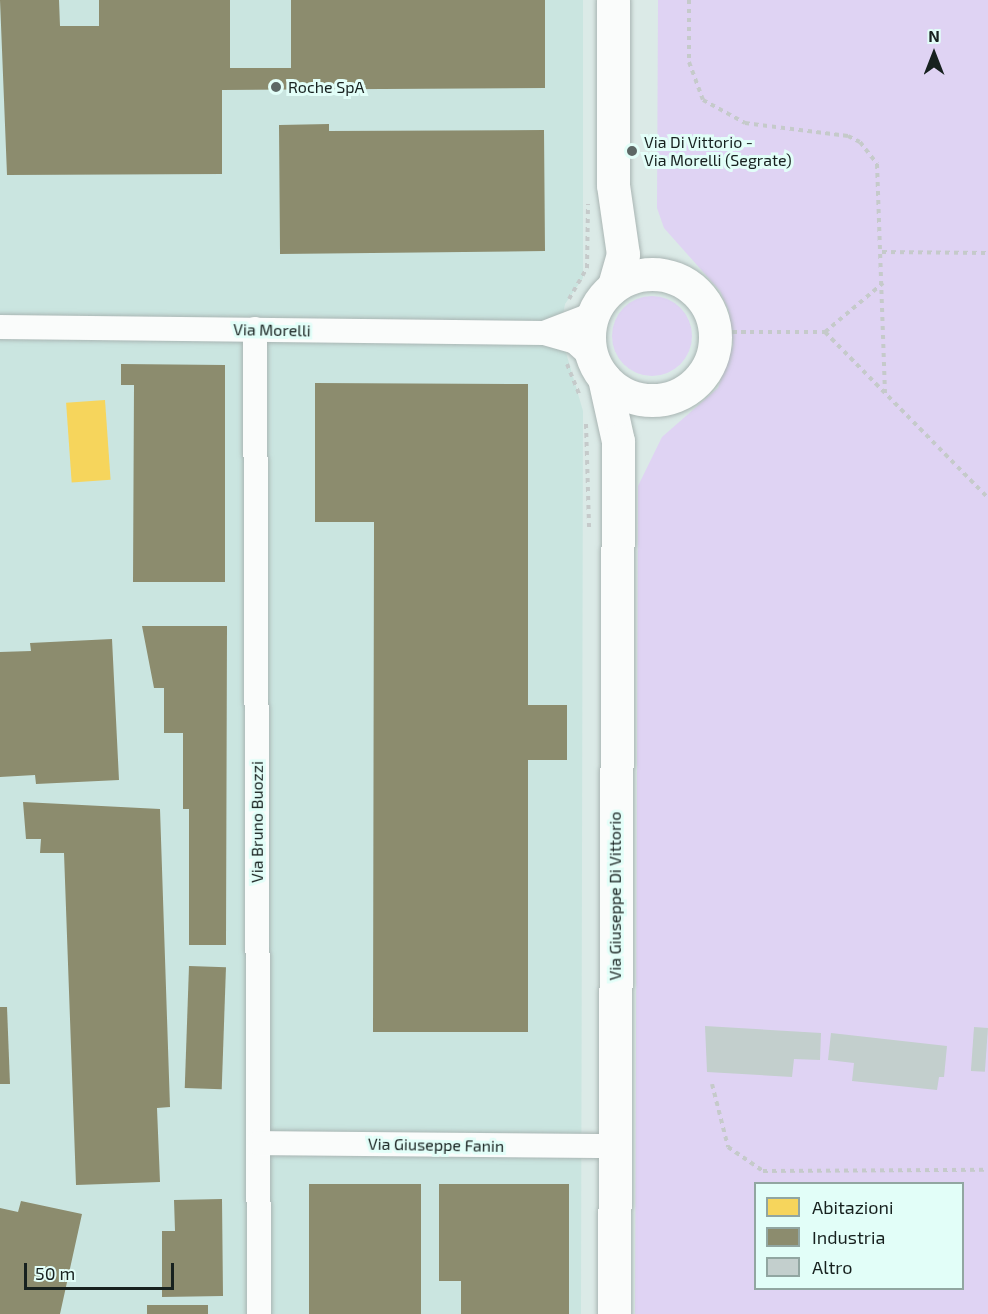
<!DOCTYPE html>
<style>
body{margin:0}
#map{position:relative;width:988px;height:1314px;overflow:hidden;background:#dbeae7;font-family:"Exo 2",sans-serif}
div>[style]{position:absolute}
.built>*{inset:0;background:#cae5e0}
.green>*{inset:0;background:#dfd3f3}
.round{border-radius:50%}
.homes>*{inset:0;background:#f6d55c;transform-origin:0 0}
.industry>*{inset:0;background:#8c8c6e;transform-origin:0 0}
.building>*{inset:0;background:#c3cfcd;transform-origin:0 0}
.path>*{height:4px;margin-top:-2px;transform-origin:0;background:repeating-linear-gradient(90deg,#c5caca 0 4.5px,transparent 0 9px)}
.roads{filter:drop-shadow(0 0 2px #a9b5b3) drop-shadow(0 0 2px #a9b5b3)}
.street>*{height:24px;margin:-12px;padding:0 12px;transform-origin:12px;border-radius:12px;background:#fafcfb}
.secondary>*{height:33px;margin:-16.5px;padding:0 16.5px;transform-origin:16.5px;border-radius:16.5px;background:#fafcfb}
.secondary>.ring{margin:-16.5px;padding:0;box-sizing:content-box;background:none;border:33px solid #fafcfb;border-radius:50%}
.dots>*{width:16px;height:16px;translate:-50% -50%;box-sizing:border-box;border:3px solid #e2fef8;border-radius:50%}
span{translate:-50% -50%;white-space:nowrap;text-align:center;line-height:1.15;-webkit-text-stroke:6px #e2fef8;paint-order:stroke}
.poi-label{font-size:16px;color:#17211f}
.left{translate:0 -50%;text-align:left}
.street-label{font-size:16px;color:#17211f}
.legend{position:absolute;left:754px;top:1182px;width:210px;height:108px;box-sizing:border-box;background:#e2fef8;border:2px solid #91a6a1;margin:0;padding:8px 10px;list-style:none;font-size:18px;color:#17211f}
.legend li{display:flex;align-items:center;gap:12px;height:30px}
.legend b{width:30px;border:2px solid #91a6a1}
.north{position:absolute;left:904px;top:24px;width:60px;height:60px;-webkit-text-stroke:4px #e2fef8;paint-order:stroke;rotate:0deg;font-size:16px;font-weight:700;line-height:24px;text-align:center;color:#17211f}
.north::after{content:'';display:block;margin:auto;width:21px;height:27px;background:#17211f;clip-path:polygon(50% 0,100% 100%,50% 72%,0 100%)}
.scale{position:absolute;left:24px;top:1263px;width:150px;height:27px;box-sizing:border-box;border:3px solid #17211f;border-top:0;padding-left:8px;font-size:18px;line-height:21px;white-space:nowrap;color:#17211f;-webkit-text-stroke:4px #e2fef8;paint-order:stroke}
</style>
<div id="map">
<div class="built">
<div style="clip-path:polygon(0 0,583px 0,583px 278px,565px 304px,560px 332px,583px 411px,581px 1314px,0 1314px)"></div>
</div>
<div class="green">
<div style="clip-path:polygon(evenodd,658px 0,988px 0,988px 1314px,635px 1314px,638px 486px,662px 437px,718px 388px,733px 345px,729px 311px,720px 291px,664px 228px,657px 208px,658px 0,756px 1184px,962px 1184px,962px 1288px,756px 1288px,756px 1184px)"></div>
<div class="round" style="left:612px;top:296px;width:80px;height:80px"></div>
</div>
<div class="homes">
<div style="left:105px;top:400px;width:80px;height:39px;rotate:86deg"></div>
</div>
<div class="industry">
<div style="clip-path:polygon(0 0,59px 0,60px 26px,99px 26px,99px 0,230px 0,230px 68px,291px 68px,291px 0,545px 0,545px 88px,222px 90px,222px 174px,7px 175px)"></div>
<div style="clip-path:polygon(329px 124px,329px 131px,544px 130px,545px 251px,280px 254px,279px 125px)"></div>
<div style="clip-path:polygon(121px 364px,225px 365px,225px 582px,133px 582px,134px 385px,121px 385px)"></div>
<div style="clip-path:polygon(315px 383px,528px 384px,528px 705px,567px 705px,567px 760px,528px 760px,528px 1032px,373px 1032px,374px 522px,315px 522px)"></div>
<div style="clip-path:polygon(142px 626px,227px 626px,226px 945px,189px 945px,189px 809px,183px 809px,183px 733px,164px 733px,164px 688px,154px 688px)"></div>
<div style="clip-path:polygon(112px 639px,119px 780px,36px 784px,35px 775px,0 777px,0 652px,31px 651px,30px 643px)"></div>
<div style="clip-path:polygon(23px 802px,160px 809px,170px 1107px,157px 1108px,160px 1182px,76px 1185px,64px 853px,40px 853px,41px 839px,26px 839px)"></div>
<div style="left:189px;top:966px;width:37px;height:122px;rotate:2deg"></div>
<div style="clip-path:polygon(0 1007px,7px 1007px,10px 1084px,0 1084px)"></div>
<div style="left:309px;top:1184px;width:112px;height:130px"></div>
<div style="clip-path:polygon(439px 1184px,569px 1184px,569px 1314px,461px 1314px,461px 1281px,439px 1281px)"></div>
<div style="clip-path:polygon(222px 1199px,223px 1296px,162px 1297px,162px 1231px,175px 1231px,174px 1200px)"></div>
<div style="clip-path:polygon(21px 1201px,82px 1214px,60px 1314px,0 1314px,0 1208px,18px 1212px)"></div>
<div style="left:147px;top:1305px;width:61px;height:9px"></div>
</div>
<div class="building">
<div style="clip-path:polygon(705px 1026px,821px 1033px,820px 1060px,794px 1059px,792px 1077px,707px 1072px)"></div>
<div style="left:974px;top:1027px;width:14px;height:44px;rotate:4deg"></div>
<div style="clip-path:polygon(831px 1033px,947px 1046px,944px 1077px,939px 1077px,937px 1090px,852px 1081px,854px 1063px,828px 1060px)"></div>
</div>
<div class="path">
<div style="left:689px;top:0;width:62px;rotate:90deg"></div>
<div style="left:689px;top:62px;width:40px;rotate:69.8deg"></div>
<div style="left:703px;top:100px;width:48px;rotate:28.7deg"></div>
<div style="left:745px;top:123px;width:104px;rotate:7.2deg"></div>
<div style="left:848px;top:136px;width:13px;rotate:27deg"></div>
<div style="left:860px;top:142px;width:28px;rotate:52deg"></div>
<div style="left:877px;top:164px;width:230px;rotate:88deg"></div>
<div style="left:882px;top:252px;width:106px;rotate:0.5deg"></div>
<div style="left:569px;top:299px;width:36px;rotate:-60deg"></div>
<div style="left:587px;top:268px;width:64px;rotate:-89.1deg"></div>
<div style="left:714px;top:332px;width:111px"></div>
<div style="left:825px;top:332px;width:233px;rotate:45.5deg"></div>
<div style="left:825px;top:332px;width:76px;rotate:-40.2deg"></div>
<div style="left:567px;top:364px;width:32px;rotate:68deg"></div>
<div style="left:586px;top:424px;width:103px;rotate:88.3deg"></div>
<div style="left:712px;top:1084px;width:65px;rotate:75.7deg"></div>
<div style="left:728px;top:1147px;width:42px;rotate:34.4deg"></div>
<div style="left:763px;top:1171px;width:225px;rotate:-0.3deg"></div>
</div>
<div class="roads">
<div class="street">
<div style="left:0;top:327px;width:544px;rotate:0.63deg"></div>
<div style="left:544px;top:333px;width:32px;rotate:16deg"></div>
<div style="left:575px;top:342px;width:24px;rotate:42deg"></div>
<div style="left:255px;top:329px;width:985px;rotate:89.77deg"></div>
<div style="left:544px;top:333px;width:53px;rotate:-21.2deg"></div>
<div style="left:259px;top:1143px;width:355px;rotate:0.5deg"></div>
</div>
<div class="secondary">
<div style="left:613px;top:0;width:185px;rotate:90deg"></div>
<div style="left:613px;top:185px;width:70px;rotate:81.8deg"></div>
<div style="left:623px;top:254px;width:33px;rotate:106deg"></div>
<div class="ring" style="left:589px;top:274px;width:93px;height:93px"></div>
<div style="left:604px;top:378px;width:65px;rotate:77.5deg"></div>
<div style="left:618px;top:441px;width:873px;rotate:90.26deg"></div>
</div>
</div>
<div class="dots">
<div style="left:276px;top:87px;background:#5c6765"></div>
<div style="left:632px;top:151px;background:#5c6765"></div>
</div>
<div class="poi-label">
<span class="left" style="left:288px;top:87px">Roche SpA</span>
<span class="left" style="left:644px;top:151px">Via Di Vittorio -<br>Via Morelli (Segrate)</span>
</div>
<div class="street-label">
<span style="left:272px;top:330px;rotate:1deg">Via Morelli</span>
<span style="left:257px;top:822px;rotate:-90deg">Via Bruno Buozzi</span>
<span style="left:615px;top:896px;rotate:-90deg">Via Giuseppe Di Vittorio</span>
<span style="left:436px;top:1145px;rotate:1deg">Via Giuseppe Fanin</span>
</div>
<ul class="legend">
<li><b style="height:16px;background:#f6d55c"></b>Abitazioni</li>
<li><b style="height:16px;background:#8c8c6e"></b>Industria</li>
<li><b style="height:16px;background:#c3cfcd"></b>Altro</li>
</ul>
<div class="north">N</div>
<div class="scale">50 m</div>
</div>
